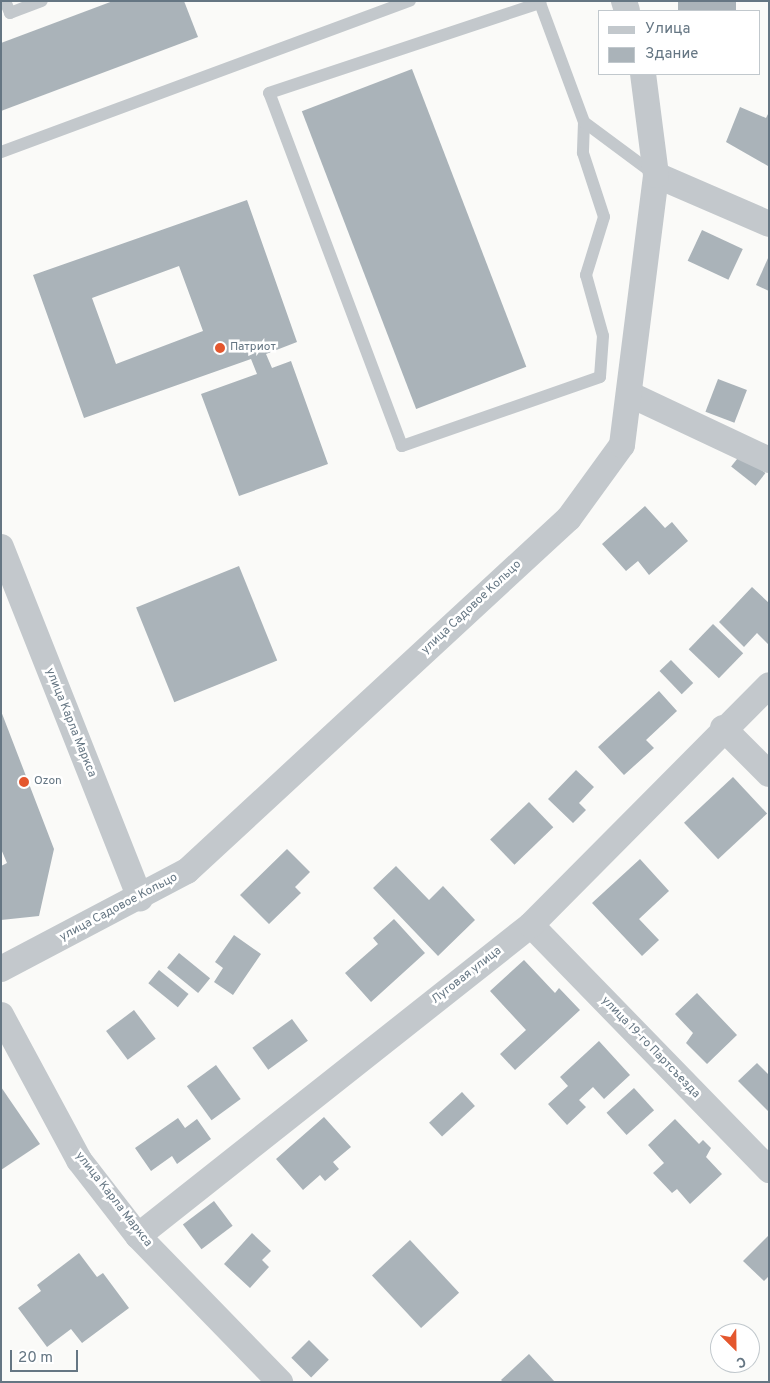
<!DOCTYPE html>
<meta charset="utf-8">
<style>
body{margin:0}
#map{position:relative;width:770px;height:1383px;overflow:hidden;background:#fafaf8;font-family:Overpass,sans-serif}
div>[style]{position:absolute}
.building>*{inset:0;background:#aab3b9;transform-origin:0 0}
.lane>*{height:12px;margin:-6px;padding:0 6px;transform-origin:6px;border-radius:6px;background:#c3c8cc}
.street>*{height:26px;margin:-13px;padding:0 13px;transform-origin:13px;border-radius:13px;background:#c3c8cc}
.dots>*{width:14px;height:14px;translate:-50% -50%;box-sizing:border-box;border:2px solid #fff;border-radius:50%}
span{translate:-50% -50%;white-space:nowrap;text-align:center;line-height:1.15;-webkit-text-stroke:5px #fff;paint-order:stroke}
.poi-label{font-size:12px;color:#657683}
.left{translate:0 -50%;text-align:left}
.street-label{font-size:12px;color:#657683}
.frame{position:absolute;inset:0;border:2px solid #657683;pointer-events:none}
.legend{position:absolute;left:598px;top:10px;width:162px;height:65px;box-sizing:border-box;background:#fff;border:1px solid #c1c8cd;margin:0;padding:6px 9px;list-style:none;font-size:15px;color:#657683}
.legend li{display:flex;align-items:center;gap:10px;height:25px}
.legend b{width:25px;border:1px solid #c1c8cd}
.north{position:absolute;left:710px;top:1323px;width:50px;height:50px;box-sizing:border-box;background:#fff;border:1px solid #c1c8cd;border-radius:50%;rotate:157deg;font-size:14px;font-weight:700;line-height:20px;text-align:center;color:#657683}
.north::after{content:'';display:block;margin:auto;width:18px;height:22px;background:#e4572e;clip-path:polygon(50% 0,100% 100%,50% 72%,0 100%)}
.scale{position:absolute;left:10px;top:1350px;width:68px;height:22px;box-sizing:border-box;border:2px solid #657683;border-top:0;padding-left:6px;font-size:15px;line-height:18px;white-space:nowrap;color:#657683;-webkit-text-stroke:4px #fff;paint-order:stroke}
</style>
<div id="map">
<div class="building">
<div style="clip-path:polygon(113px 1px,184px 1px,198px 37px,1px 111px,1px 43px)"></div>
<div style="left:678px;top:1px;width:58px;height:10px"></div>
<div style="left:412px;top:69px;width:319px;height:118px;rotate:69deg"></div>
<div style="clip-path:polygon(740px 107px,766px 118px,769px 112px,768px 166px,726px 142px)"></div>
<div style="clip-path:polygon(evenodd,247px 200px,297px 342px,266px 354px,272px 368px,291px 361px,328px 464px,239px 496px,201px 394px,257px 374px,251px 359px,84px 418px,33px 275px,247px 200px,179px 266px,203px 331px,116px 364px,92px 298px,179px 266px)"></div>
<div style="left:702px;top:230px;width:45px;height:34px;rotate:25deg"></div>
<div style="clip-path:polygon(769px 256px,769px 291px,756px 285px)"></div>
<div style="left:718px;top:379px;width:31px;height:35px;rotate:21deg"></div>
<div style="left:741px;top:454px;width:31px;height:16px;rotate:38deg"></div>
<div style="clip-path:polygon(645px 506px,665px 528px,672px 522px,688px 541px,649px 575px,638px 561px,626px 571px,602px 544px)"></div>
<div style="left:239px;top:566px;width:102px;height:111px;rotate:68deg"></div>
<div style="clip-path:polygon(752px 587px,769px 603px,769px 645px,757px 633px,744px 647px,719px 622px)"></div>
<div style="left:713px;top:624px;width:42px;height:35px;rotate:44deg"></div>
<div style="left:671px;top:660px;width:32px;height:16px;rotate:46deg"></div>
<div style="clip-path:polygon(659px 691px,677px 711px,646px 740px,654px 748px,624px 775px,598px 747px)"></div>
<div style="clip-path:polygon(1px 711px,54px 849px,39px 916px,1px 920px,1px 866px,7px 863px,1px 849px)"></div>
<div style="clip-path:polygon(576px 770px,594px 787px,579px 803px,586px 810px,573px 823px,548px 799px)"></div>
<div style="left:733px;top:777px;width:50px;height:67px;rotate:47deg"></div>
<div style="left:529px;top:802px;width:35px;height:54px;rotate:46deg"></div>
<div style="clip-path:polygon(287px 849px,310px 872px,295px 887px,301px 893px,269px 924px,240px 895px)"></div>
<div style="clip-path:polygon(640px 859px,669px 891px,639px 919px,659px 940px,642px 956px,592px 903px)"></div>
<div style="clip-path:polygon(396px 866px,429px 900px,443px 886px,475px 920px,438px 956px,373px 888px)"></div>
<div style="clip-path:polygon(394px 919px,425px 953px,371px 1002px,345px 973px,378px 944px,373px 938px)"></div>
<div style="clip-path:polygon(234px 935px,261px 954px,233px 995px,214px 982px,223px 968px,215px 962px)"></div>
<div style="left:179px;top:953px;width:40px;height:19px;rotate:39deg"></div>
<div style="clip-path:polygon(524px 960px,555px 993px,559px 988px,580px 1010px,515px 1070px,500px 1054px,526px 1030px,490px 991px)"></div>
<div style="left:159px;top:970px;width:38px;height:17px;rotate:39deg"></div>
<div style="clip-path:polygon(697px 993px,737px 1035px,707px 1064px,686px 1043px,693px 1033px,675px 1014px)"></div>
<div style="left:134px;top:1010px;width:36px;height:35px;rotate:53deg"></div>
<div style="left:292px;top:1019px;width:27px;height:49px;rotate:54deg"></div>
<div style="clip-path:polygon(599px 1041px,630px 1075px,604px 1099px,593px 1087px,579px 1100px,586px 1107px,567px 1125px,548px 1104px,568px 1086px,560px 1077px)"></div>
<div style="clip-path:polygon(757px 1063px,769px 1075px,769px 1112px,738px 1081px)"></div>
<div style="left:216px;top:1065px;width:42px;height:36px;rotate:54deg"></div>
<div style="clip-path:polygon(1px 1087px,40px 1144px,1px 1170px)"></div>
<div style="left:634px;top:1088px;width:30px;height:37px;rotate:48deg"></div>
<div style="left:462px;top:1092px;width:19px;height:45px;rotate:47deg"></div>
<div style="clip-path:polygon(324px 1117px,351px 1147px,333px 1162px,339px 1169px,325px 1181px,320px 1175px,303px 1190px,276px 1159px)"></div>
<div style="clip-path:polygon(178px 1118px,185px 1128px,197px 1119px,211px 1139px,177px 1164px,172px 1156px,151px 1171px,135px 1148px)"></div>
<div style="clip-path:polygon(675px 1119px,699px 1144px,703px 1140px,711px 1148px,706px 1157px,722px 1174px,690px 1204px,677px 1189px,672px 1193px,653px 1173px,664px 1163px,648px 1145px)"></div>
<div style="left:214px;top:1201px;width:31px;height:39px;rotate:53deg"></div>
<div style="clip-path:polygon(252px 1233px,271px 1251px,262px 1260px,269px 1267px,250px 1288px,224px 1264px)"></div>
<div style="clip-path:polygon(769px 1235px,769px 1276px,764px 1281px,743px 1261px)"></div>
<div style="left:410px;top:1240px;width:72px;height:52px;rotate:47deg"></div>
<div style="clip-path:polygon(79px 1253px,97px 1277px,103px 1273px,129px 1308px,82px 1343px,71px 1329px,47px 1347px,18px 1308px,41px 1291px,37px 1285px)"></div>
<div style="left:309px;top:1340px;width:28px;height:25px;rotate:45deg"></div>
<div style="clip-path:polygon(529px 1354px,555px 1382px,503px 1382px,501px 1380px)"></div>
</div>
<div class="lane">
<div style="left:5px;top:1px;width:13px;rotate:67deg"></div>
<div style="left:10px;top:13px;width:34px;rotate:-21deg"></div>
<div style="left:584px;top:122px;width:31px;rotate:92deg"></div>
<div style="left:583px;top:153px;width:67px;rotate:71.8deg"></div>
<div style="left:604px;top:217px;width:61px;rotate:107.2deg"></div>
<div style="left:586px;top:275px;width:63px;rotate:74.4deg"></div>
<div style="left:603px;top:336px;width:41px;rotate:94.2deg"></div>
<div style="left:600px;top:377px;width:210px;rotate:160.8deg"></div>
<div style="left:402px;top:446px;width:377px;rotate:-110.6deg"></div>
<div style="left:269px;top:93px;width:286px;rotate:-18.4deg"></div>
<div style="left:540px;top:3px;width:127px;rotate:69.7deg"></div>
<div style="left:584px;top:122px;width:87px;rotate:36.6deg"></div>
<div style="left:1px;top:152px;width:436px;rotate:-20.3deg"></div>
</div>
<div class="street">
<div style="left:624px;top:1px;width:10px;rotate:73deg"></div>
<div style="left:656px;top:175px;width:123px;rotate:23.4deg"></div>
<div style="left:629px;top:394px;width:155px;rotate:25.2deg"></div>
<div style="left:1px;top:547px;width:378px;rotate:68.4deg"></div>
<div style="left:723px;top:728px;width:65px;rotate:45deg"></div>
<div style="left:531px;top:925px;width:342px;rotate:45.8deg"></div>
<div style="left:1px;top:969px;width:210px;rotate:-27.8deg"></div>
<div style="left:187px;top:871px;width:520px;rotate:-42.74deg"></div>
<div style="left:569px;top:518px;width:90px;rotate:-54deg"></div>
<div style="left:622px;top:445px;width:272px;rotate:-82.8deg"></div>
<div style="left:656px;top:175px;width:102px;rotate:-97.3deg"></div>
<div style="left:1px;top:1015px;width:165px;rotate:61.7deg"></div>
<div style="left:79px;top:1160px;width:96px;rotate:52.2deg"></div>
<div style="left:138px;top:1236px;width:204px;rotate:45.8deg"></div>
<div style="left:138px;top:1236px;width:501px;rotate:-38.36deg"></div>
<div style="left:531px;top:925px;width:338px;rotate:-45.2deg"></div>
</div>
<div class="dots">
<div style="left:220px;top:348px;background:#e4572e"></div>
<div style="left:24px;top:782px;background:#e4572e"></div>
</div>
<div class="poi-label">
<span class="left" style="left:230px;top:348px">Патриот</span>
<span class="left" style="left:34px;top:782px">Ozon</span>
</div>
<div class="street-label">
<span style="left:472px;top:608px;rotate:-43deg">улица Садовое Кольцо</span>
<span style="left:70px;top:723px;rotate:68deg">улица Карла Маркса</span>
<span style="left:119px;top:908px;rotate:-28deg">улица Садовое Кольцо</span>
<span style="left:467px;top:976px;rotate:-38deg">Луговая улица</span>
<span style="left:650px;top:1048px;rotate:46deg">улица 19-го Партсъезда</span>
<span style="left:113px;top:1200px;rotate:52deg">улица Карла Маркса</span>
</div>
<div class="frame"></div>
<ul class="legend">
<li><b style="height:6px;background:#c3c8cc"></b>Улица</li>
<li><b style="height:14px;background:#aab3b9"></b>Здание</li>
</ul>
<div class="north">С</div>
<div class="scale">20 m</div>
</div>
